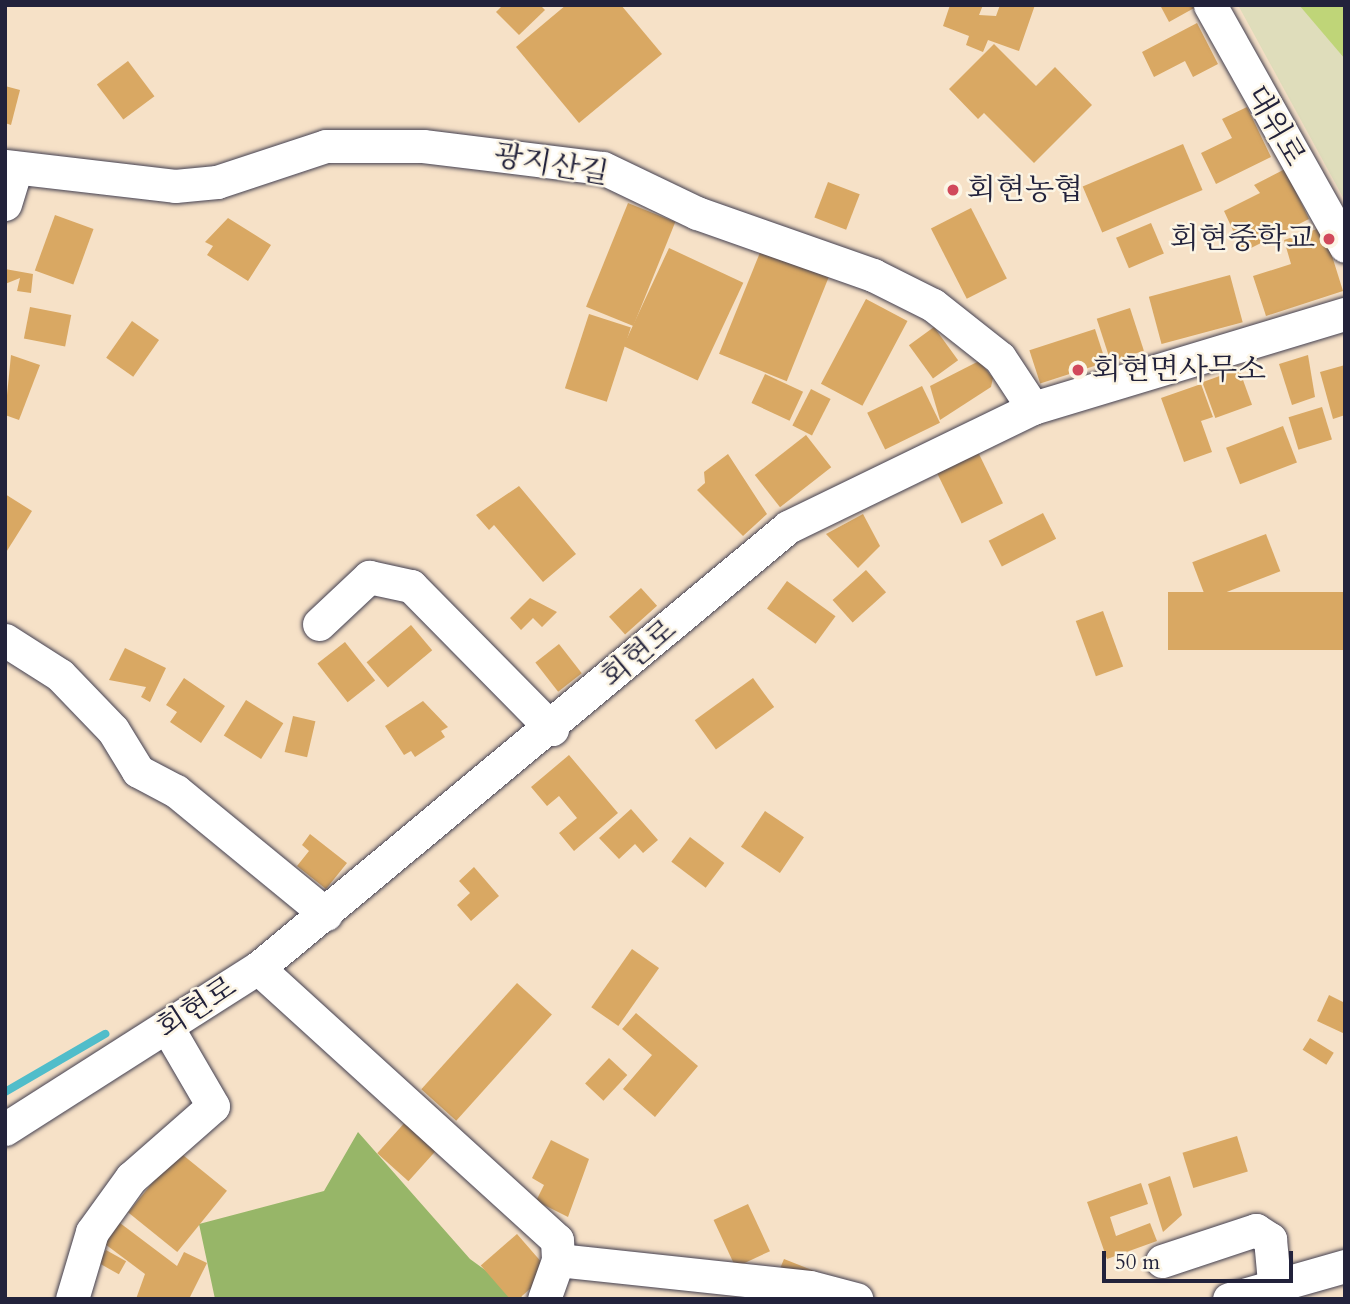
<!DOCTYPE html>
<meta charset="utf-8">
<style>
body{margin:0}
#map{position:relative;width:1350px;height:1304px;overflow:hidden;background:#f6e1c7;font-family:Cardo,"Noto Serif KR",serif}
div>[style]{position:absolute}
.built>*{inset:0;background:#dfddbb}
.green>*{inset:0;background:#bfd578}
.forest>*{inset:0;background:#97b668}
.stream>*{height:8px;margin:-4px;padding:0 4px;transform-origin:4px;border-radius:4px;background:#50bdca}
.building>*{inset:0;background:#d9a863;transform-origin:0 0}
.roads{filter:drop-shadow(0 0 2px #423f50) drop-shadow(0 0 2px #423f50)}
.minor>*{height:33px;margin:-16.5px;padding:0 16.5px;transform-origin:16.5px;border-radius:16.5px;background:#fff}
.dots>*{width:19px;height:19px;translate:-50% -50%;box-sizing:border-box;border:4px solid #fcf5e5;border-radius:50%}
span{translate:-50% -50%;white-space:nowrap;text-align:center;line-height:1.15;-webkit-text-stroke:5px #fcf5e5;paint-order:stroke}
.street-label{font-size:30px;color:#22223b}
.poi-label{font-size:30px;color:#22223b}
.left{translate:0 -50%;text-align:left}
.right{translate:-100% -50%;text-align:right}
.frame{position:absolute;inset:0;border:7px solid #22223b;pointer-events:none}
.scale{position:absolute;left:1102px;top:1251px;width:191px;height:32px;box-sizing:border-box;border:4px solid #22223b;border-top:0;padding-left:9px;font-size:21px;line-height:24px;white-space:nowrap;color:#22223b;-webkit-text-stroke:5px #fcf5e5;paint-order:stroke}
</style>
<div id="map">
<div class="built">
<div style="clip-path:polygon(1238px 5px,1345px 5px,1345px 201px)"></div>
</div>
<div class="green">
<div style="clip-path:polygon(1299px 5px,1345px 5px,1345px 59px)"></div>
</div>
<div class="forest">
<div style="clip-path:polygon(358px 1132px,470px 1259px,525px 1299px,215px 1299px,199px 1224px,324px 1191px)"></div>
</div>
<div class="stream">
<div style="left:5px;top:1092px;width:116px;rotate:-30.1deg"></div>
</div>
<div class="building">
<div style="clip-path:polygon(503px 5px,540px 5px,545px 10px,519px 35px,496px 12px)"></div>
<div style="clip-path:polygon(566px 5px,621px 5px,662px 54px,579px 123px,516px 47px)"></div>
<div style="clip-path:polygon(950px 5px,983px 5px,979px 15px,996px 16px,1000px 5px,1035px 5px,1019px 51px,988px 40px,983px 52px,966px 45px,969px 36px,943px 26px)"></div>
<div style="clip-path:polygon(1160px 5px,1195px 5px,1196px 7px,1169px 22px)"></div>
<div style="clip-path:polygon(1197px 23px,1218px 64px,1193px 77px,1185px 61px,1154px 77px,1142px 52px)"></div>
<div style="clip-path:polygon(994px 44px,1036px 86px,1055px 67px,1092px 105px,1034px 163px,984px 113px,978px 119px,949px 89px)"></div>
<div style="left:128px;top:61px;width:44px;height:39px;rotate:53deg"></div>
<div style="clip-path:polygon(5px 86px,20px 90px,11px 125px,5px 123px)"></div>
<div style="clip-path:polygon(1247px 107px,1271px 157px,1216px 184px,1201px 153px,1232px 138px,1222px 119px)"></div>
<div style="left:1183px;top:144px;width:50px;height:109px;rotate:67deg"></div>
<div style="clip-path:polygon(1285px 169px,1309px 219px,1243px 252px,1224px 211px,1260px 193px,1254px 185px)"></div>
<div style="left:828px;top:182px;width:34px;height:38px;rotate:21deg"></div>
<div style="left:628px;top:203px;width:51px;height:112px;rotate:22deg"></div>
<div style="left:971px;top:208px;width:79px;height:45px;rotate:63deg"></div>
<div style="left:55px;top:215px;width:41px;height:59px;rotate:20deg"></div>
<div style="clip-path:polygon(228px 218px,271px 245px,248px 281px,207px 255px,213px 246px,205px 242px)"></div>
<div style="left:1151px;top:223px;width:33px;height:38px;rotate:67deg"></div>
<div style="clip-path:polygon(1323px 227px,1343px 291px,1266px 316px,1253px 276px,1291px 264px,1284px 240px)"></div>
<div style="left:669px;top:248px;width:82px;height:108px;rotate:25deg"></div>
<div style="left:761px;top:250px;width:73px;height:112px;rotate:22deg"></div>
<div style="clip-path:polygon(5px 269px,33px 274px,31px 293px,17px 291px,20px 278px,5px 284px)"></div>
<div style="left:1230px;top:275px;width:49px;height:84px;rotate:75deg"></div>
<div style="left:866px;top:299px;width:47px;height:96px;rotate:28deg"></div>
<div style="left:30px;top:307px;width:42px;height:32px;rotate:11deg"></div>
<div style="left:1130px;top:308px;width:45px;height:35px;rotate:72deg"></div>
<div style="left:589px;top:314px;width:44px;height:78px;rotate:18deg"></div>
<div style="left:132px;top:321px;width:33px;height:45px;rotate:35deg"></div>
<div style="left:934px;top:327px;width:41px;height:31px;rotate:54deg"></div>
<div style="left:1095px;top:329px;width:35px;height:69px;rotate:72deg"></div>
<div style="clip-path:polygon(11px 355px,40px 365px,19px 420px,5px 415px)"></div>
<div style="clip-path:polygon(1308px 355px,1315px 397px,1292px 405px,1279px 364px)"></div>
<div style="clip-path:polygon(979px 361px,993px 378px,991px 387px,940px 420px,930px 386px)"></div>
<div style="clip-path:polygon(1345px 365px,1345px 415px,1333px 419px,1320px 372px)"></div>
<div style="left:1239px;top:369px;width:38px;height:39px;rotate:70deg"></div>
<div style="left:765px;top:374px;width:42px;height:32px;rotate:25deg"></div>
<div style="clip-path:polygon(1201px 384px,1213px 417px,1201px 421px,1212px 452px,1184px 462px,1161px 398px)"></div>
<div style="left:922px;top:386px;width:41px;height:61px;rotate:64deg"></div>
<div style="left:811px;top:389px;width:22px;height:41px;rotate:27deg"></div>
<div style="left:1322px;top:407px;width:34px;height:35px;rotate:73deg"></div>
<div style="left:1283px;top:426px;width:39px;height:61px;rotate:69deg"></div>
<div style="left:806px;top:435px;width:41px;height:65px;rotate:52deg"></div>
<div style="left:978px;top:452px;width:57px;height:46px;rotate:64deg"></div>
<div style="clip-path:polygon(728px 454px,767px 514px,743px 536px,697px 490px,705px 483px,704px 472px)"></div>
<div style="clip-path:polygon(519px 486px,576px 554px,543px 582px,494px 525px,489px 530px,476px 515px)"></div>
<div style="clip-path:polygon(5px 494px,32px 511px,5px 554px)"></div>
<div style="left:1043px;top:513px;width:29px;height:61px;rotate:63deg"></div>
<div style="clip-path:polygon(863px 514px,880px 546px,858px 568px,826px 534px)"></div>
<div style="left:1266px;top:534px;width:40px;height:79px;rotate:69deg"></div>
<div style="left:866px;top:570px;width:30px;height:45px;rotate:48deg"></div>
<div style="left:787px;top:581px;width:60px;height:34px;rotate:36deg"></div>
<div style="left:641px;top:588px;width:24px;height:43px;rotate:48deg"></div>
<div style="left:1345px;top:592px;width:58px;height:177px;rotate:90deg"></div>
<div style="clip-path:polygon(530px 598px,557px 612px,542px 627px,533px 618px,521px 630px,510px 618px)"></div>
<div style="left:1103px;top:611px;width:59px;height:29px;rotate:70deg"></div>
<div style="left:411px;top:625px;width:33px;height:58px;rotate:50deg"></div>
<div style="left:345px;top:642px;width:49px;height:35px;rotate:52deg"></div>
<div style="left:559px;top:644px;width:37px;height:30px;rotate:52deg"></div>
<div style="clip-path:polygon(125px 648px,166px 668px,150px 702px,141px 697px,146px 687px,109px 680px)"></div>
<div style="clip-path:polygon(184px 678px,225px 706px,201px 743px,170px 722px,177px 712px,166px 705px)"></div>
<div style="left:753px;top:678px;width:36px;height:72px;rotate:54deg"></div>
<div style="left:246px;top:700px;width:44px;height:42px;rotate:32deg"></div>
<div style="clip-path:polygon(423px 701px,448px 727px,441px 731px,445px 737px,415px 757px,411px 751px,404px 755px,385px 726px)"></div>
<div style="left:293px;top:716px;width:23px;height:37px;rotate:13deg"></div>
<div style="clip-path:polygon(569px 755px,618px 813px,574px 851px,559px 833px,577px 818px,559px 796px,547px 806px,531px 787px)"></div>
<div style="clip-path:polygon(631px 809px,658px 840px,643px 853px,635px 844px,619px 859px,599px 838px)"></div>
<div style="left:765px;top:811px;width:47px;height:43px;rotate:34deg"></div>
<div style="clip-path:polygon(310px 834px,347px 863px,326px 889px,297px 866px,309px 851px,302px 845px)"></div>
<div style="left:690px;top:837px;width:43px;height:31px;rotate:37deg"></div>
<div style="clip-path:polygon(474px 867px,499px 896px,471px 921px,457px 905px,470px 893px,459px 881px)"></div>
<div style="left:632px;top:949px;width:33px;height:71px;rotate:35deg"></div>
<div style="left:517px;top:983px;width:47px;height:143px;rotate:42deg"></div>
<div style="clip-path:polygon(1329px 995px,1345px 1003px,1345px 1034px,1317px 1021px)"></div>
<div style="clip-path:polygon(636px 1013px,698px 1066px,655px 1117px,623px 1089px,652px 1055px,622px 1029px)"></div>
<div style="left:1310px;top:1038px;width:28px;height:14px;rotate:32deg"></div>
<div style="left:609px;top:1058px;width:25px;height:35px;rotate:43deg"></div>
<div style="left:408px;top:1119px;width:42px;height:46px;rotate:42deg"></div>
<div style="left:1237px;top:1136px;width:37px;height:57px;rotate:73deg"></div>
<div style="clip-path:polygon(551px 1140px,589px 1159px,568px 1217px,536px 1201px,544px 1185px,532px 1178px)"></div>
<div style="left:178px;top:1151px;width:63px;height:79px;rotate:39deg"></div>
<div style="clip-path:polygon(1170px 1176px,1182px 1215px,1163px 1232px,1148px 1184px)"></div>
<div style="clip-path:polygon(1141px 1183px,1148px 1204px,1110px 1217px,1116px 1236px,1150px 1223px,1157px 1241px,1107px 1259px,1087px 1202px)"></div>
<div style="left:748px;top:1204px;width:52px;height:38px;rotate:65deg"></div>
<div style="clip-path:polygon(120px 1223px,177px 1266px,184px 1252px,207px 1263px,189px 1299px,136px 1299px,145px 1274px,105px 1244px)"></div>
<div style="left:517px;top:1234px;width:50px;height:48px;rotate:49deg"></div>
<div style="left:106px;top:1250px;width:23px;height:15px;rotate:29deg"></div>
<div style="clip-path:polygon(784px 1259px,827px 1276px,779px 1271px)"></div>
</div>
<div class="roads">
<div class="minor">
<div style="left:1210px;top:5px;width:276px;rotate:60.7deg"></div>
<div style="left:5px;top:166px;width:171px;rotate:6.7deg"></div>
<div style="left:175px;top:186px;width:42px;rotate:-5.4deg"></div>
<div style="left:217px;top:182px;width:115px;rotate:-18.3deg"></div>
<div style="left:326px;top:146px;width:97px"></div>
<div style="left:423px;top:146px;width:181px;rotate:7deg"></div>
<div style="left:603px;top:168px;width:104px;rotate:25.6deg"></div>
<div style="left:697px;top:213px;width:187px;rotate:19.4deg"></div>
<div style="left:873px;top:275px;width:67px;rotate:26.6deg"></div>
<div style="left:933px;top:305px;width:85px;rotate:38.3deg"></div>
<div style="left:1000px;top:358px;width:60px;rotate:56.6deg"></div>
<div style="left:5px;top:204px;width:38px;rotate:-73deg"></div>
<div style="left:319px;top:624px;width:69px;rotate:-43.2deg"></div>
<div style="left:369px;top:577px;width:43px;rotate:12.1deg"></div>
<div style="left:411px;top:586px;width:201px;rotate:45.4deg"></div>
<div style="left:5px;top:640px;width:65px;rotate:32.5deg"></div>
<div style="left:60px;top:675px;width:76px;rotate:46.1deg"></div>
<div style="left:113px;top:730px;width:48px;rotate:58.6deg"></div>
<div style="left:138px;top:771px;width:43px;rotate:27.8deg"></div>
<div style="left:176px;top:791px;width:194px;rotate:39.4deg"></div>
<div style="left:258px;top:968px;width:404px;rotate:42.3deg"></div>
<div style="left:557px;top:1240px;width:20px;rotate:87deg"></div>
<div style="left:558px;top:1260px;width:41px;rotate:109.7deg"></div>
<div style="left:5px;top:1129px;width:300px;rotate:-32.5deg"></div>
<div style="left:258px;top:968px;width:689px;rotate:-39.76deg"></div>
<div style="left:788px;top:527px;width:272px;rotate:-25.9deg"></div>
<div style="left:1033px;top:408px;width:326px;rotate:-16.8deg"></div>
<div style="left:558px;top:1260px;width:253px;rotate:6.1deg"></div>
<div style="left:810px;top:1287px;width:48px;rotate:14.6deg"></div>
<div style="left:1162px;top:1261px;width:99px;rotate:-18.3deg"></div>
<div style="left:1256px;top:1230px;width:17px;rotate:33deg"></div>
<div style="left:1270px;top:1239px;width:43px;rotate:84.7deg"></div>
<div style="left:72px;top:1299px;width:70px;rotate:-73.4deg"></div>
<div style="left:92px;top:1232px;width:67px;rotate:-54.2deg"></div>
<div style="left:131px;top:1178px;width:109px;rotate:-41.3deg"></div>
<div style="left:213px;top:1106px;width:91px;rotate:-120.2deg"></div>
<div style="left:1229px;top:1299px;width:121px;rotate:-15.9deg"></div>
</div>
</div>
<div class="dots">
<div style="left:953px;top:190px;background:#d1495b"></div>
<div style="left:1329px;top:239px;background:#d1495b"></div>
<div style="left:1078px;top:370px;background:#d1495b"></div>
</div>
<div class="street-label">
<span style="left:1275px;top:126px;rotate:60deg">대위로</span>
<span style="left:551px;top:165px;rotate:10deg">광지산길</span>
<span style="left:639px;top:654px;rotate:-40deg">회현로</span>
<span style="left:197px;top:1008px;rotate:-33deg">회현로</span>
</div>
<div class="poi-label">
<span class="left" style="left:967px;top:190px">회현농협</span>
<span class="right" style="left:1315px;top:239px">회현중학교</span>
<span class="left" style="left:1092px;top:370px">회현면사무소</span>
</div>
<div class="frame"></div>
<div class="scale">50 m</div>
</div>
